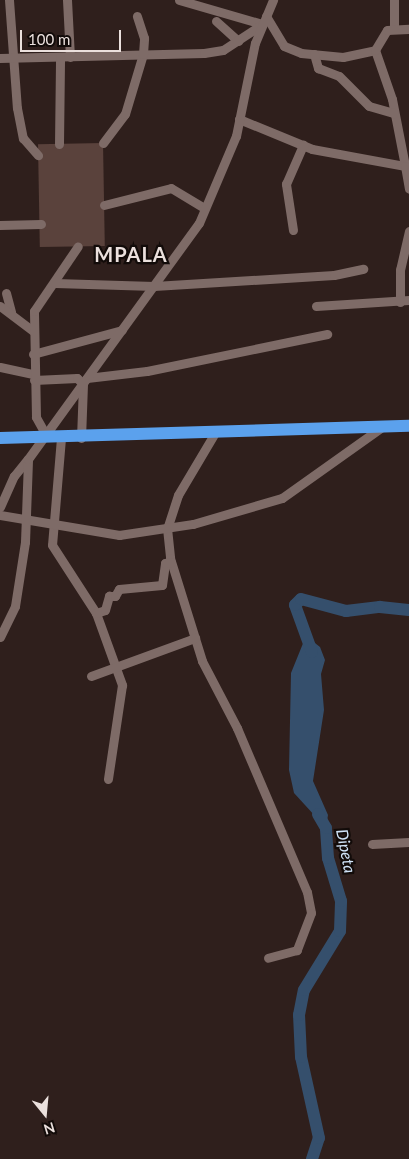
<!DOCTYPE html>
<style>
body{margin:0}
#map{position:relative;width:409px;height:1159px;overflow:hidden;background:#2f1f1c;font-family:Lato,sans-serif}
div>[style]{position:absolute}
.green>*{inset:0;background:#5a423c;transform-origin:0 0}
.water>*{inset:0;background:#354f6c}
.river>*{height:12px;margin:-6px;padding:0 6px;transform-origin:6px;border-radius:6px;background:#354f6c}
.minor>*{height:9px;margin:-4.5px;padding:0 4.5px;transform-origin:4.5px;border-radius:4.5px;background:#7e6b67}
.highway>*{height:12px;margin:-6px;padding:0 6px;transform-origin:6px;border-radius:6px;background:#5ba1ed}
span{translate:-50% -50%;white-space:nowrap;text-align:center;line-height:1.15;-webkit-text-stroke:4.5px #120b09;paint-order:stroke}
.water-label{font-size:16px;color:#d2e5fa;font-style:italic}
.district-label{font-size:20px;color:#ebe0dd;font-weight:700;letter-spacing:1px}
.north{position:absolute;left:20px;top:1089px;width:50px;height:50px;-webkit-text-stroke:4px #120b09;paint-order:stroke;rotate:163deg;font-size:14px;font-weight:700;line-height:20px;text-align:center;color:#ebe0dd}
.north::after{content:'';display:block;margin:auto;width:18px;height:22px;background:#ebe0dd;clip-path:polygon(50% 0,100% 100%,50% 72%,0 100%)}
.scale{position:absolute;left:20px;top:30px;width:101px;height:22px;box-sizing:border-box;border:2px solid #ebe0dd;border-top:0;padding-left:6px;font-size:15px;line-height:18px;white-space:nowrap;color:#ebe0dd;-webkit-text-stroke:4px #120b09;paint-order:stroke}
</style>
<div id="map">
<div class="green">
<div style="left:103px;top:143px;width:103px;height:65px;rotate:89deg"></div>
</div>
<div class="water">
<div style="clip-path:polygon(306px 636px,320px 647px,325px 660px,321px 674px,324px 710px,313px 781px,328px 815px,326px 828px,294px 793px,289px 770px,291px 673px)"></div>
</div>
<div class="river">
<div style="left:312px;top:652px;width:50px;rotate:-109.9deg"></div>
<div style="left:295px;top:605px;width:8px;rotate:-45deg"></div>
<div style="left:301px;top:599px;width:47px;rotate:14.9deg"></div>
<div style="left:346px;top:611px;width:34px;rotate:-7deg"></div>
<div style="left:380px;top:607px;width:29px;rotate:6deg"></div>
<div style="left:312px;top:1159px;width:22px;rotate:-72deg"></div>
<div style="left:319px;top:1138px;width:83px;rotate:-102.5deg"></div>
<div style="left:301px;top:1057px;width:42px;rotate:-92.7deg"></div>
<div style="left:299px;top:1015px;width:25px;rotate:-79deg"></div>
<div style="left:304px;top:990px;width:69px;rotate:-58.6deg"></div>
<div style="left:340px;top:931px;width:30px;rotate:-88deg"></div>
<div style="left:341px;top:901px;width:45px;rotate:-106.8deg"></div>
<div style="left:328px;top:858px;width:30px;rotate:-94deg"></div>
<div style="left:326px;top:828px;width:16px;rotate:-120deg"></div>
</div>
<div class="minor">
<div style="left:9px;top:0;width:108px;rotate:85.8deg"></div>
<div style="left:17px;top:108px;width:31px;rotate:79deg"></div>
<div style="left:23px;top:138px;width:23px;rotate:49deg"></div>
<div style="left:67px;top:0;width:57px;rotate:87deg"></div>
<div style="left:179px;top:0;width:86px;rotate:16.1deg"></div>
<div style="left:266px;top:16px;width:35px;rotate:59deg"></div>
<div style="left:284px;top:46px;width:18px;rotate:22deg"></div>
<div style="left:301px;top:53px;width:42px;rotate:5.4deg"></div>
<div style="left:343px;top:57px;width:33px;rotate:-12deg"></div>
<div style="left:375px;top:50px;width:52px;rotate:70.9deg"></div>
<div style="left:392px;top:99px;width:68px;rotate:79deg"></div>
<div style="left:216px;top:21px;width:30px;rotate:42deg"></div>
<div style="left:394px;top:28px;width:28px;rotate:-90deg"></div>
<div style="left:375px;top:50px;width:23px;rotate:-59deg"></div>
<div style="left:387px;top:30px;width:22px;rotate:-3deg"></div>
<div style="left:314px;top:54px;width:15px;rotate:74deg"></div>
<div style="left:318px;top:68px;width:22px;rotate:21deg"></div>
<div style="left:339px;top:76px;width:42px;rotate:45deg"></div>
<div style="left:369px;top:106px;width:26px;rotate:16deg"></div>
<div style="left:0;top:58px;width:204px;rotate:-1.4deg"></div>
<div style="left:204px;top:53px;width:19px;rotate:-9deg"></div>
<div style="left:223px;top:50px;width:45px;rotate:-33.3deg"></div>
<div style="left:239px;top:119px;width:79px;rotate:22.3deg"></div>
<div style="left:312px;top:149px;width:95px;rotate:10.4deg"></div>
<div style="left:405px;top:166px;width:23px;rotate:80deg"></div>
<div style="left:103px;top:143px;width:36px;rotate:-53deg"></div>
<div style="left:125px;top:114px;width:63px;rotate:-73.3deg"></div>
<div style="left:143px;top:54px;width:16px;rotate:-86deg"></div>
<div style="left:144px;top:38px;width:23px;rotate:-108deg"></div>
<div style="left:59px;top:144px;width:87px;rotate:-89.3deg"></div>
<div style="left:104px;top:205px;width:69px;rotate:-14.2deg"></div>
<div style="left:171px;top:188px;width:39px;rotate:31deg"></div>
<div style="left:0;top:225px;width:41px;rotate:-1.4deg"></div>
<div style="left:293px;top:230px;width:47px;rotate:-98.7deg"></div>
<div style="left:286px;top:184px;width:43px;rotate:-66.4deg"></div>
<div style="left:55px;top:283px;width:99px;rotate:1.7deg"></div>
<div style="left:154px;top:286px;width:180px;rotate:-3.5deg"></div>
<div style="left:334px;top:275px;width:30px;rotate:-12deg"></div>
<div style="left:6px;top:293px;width:20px;rotate:75deg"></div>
<div style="left:400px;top:302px;width:32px;rotate:-90deg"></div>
<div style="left:400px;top:270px;width:40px;rotate:-77deg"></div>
<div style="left:0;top:306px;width:41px;rotate:37.1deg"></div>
<div style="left:316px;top:306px;width:93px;rotate:-3.7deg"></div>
<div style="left:33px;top:354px;width:92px;rotate:-15.1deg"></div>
<div style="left:0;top:367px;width:35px;rotate:12deg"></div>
<div style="left:87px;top:378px;width:60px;rotate:-6.7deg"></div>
<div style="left:147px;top:371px;width:184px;rotate:-11.6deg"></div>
<div style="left:34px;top:380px;width:43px;rotate:-2.7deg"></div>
<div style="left:77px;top:378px;width:8px;rotate:45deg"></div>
<div style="left:83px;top:384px;width:54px;rotate:92.1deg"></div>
<div style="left:216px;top:431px;width:74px;rotate:120.7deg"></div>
<div style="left:178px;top:495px;width:35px;rotate:108deg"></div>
<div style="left:167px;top:528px;width:30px;rotate:84deg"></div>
<div style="left:170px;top:558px;width:108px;rotate:72.7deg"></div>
<div style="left:202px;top:661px;width:76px;rotate:62.4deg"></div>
<div style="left:237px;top:728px;width:178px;rotate:66.9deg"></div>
<div style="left:307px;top:892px;width:21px;rotate:79deg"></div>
<div style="left:311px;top:913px;width:40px;rotate:111deg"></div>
<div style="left:297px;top:950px;width:30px;rotate:165deg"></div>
<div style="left:47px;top:437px;width:23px;rotate:-119deg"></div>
<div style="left:36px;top:417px;width:106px;rotate:-91.1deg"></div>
<div style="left:34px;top:311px;width:78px;rotate:-55.9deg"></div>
<div style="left:61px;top:438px;width:107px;rotate:94.8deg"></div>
<div style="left:52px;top:545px;width:81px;rotate:57.1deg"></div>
<div style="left:96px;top:613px;width:77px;rotate:70.1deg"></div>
<div style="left:122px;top:685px;width:95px;rotate:98.5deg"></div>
<div style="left:0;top:507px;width:34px;rotate:-66deg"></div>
<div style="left:14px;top:476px;width:22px;rotate:-51deg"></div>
<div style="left:0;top:515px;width:121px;rotate:9.5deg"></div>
<div style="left:119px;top:535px;width:75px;rotate:-8.5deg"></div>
<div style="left:193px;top:524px;width:93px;rotate:-16.3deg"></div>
<div style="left:282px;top:498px;width:123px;rotate:-35.4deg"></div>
<div style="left:96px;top:613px;width:9px;rotate:-18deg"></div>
<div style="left:105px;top:610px;width:15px;rotate:-74deg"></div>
<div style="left:109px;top:596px;width:6px"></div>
<div style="left:115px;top:596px;width:8px;rotate:-60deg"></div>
<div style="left:119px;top:589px;width:43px;rotate:-5.3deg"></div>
<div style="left:162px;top:585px;width:22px;rotate:-82deg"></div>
<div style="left:165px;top:563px;width:6px;rotate:-9deg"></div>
<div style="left:0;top:637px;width:34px;rotate:-64deg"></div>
<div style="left:15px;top:606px;width:65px;rotate:-81.1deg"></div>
<div style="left:25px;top:542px;width:83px;rotate:-87.9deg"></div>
<div style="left:28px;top:459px;width:291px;rotate:-54.1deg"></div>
<div style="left:199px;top:223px;width:95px;rotate:-67deg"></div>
<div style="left:236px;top:136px;width:95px;rotate:-78.5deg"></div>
<div style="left:255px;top:43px;width:47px;rotate:-67.3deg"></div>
<div style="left:91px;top:676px;width:111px;rotate:-20.1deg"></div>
<div style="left:372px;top:844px;width:37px;rotate:-3deg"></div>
</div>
<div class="highway">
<div style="left:0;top:438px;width:409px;rotate:-1.7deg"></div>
</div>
<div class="water-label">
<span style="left:346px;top:851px;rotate:79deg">Dipeta</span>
</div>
<div class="district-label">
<span style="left:131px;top:254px">MPALA</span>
</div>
<div class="north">N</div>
<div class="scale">100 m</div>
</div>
